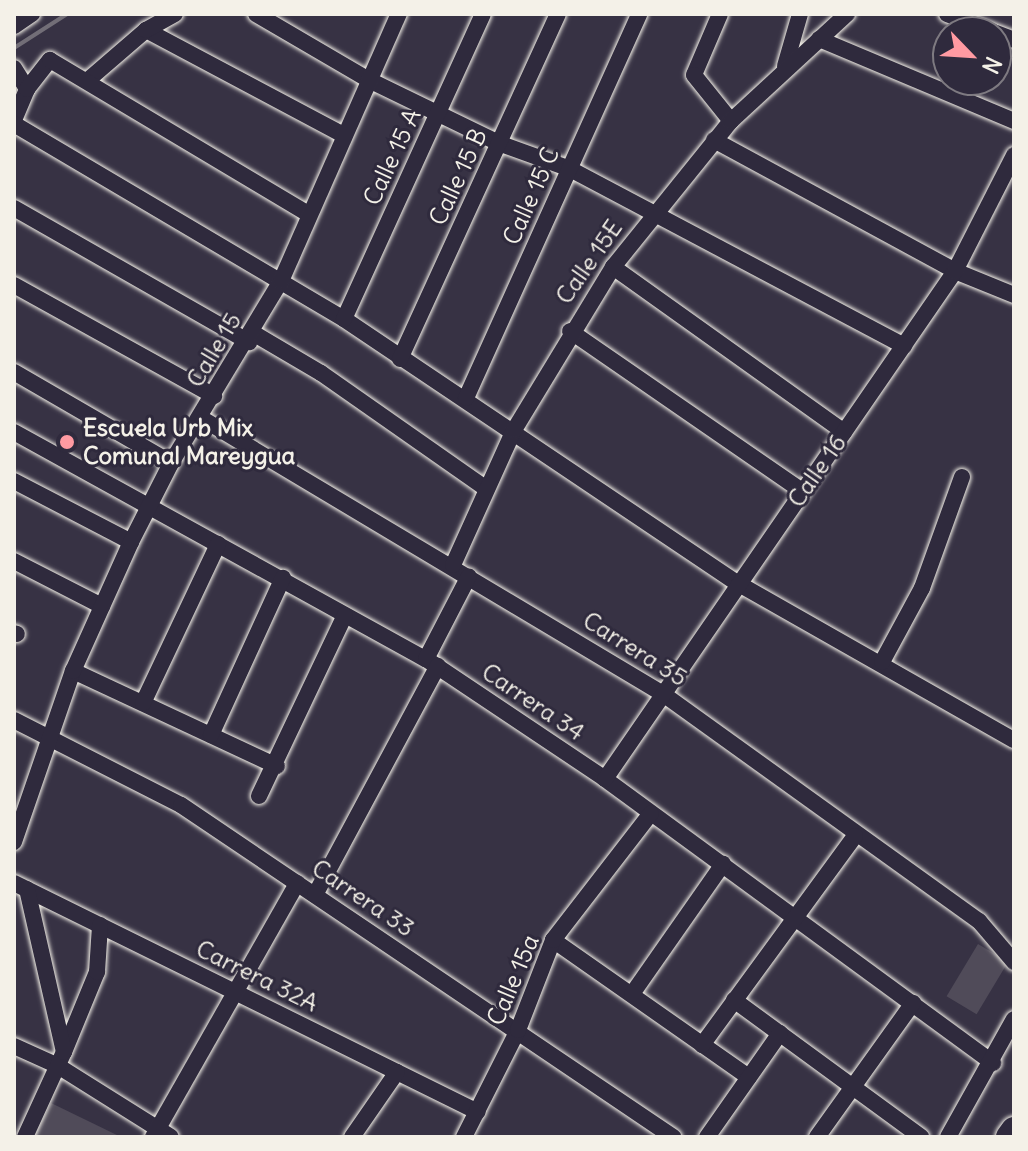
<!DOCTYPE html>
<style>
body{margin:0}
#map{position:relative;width:1028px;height:1151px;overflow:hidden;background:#373244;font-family:Delius,sans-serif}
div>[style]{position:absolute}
.green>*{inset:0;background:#504b59;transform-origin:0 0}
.stream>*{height:4px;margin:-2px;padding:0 2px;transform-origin:2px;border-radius:2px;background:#726e77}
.roads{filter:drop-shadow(0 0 2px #f4f1e8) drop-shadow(0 0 2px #f4f1e8)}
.minor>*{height:16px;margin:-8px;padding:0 8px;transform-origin:8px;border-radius:8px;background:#2f2a3d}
.trunk>*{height:26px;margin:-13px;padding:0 13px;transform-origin:13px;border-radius:13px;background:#2f2a3d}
.dots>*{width:22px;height:22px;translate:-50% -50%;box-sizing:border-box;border:4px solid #2f2a3d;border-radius:50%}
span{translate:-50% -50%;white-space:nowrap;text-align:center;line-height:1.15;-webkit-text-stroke:6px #2f2a3d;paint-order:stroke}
.street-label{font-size:24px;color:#f4f1e8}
.poi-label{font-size:24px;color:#f4f1e8;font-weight:700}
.left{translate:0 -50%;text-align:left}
.frame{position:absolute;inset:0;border:16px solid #f4f1e8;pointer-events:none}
.north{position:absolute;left:932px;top:16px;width:80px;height:80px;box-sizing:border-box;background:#2f2a3d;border:2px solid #7e7a81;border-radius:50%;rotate:115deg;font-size:22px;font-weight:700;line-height:32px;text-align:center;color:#f4f1e8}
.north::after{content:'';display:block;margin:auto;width:28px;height:36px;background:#ff9aa2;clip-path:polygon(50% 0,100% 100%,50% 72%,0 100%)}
</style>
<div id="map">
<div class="green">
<div style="left:978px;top:944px;width:35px;height:61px;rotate:31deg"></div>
<div style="clip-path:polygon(51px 1103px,121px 1137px,34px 1137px)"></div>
</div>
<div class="stream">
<div style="left:14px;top:48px;width:63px;rotate:-32.7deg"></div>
</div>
<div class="roads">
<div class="minor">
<div style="left:256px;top:14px;width:131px;rotate:30.3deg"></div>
<div style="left:369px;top:80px;width:147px;rotate:25.9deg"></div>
<div style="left:501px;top:144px;width:73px;rotate:19.9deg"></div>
<div style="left:570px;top:169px;width:378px;rotate:27.9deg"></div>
<div style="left:720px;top:14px;width:66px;rotate:113.1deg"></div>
<div style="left:694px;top:75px;width:59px;rotate:51.2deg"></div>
<div style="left:947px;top:14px;width:50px;rotate:21deg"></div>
<div style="left:14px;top:26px;width:22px;rotate:-34deg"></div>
<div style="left:146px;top:30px;width:225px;rotate:28deg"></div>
<div style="left:996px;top:33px;width:19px;rotate:21deg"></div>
<div style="left:819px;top:39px;width:212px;rotate:22.8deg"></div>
<div style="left:785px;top:66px;width:54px;rotate:-73.9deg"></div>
<div style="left:14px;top:68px;width:25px;rotate:58deg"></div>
<div style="left:88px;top:80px;width:77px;rotate:-40.8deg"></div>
<div style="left:146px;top:30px;width:33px;rotate:-29deg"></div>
<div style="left:14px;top:120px;width:34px;rotate:-67deg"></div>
<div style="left:27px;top:89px;width:37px;rotate:-52deg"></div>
<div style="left:50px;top:60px;width:299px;rotate:30.8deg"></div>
<div style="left:14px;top:124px;width:383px;rotate:30.6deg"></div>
<div style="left:344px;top:319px;width:476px;rotate:33.9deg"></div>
<div style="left:739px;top:584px;width:316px;rotate:29.6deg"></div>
<div style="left:714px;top:140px;width:274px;rotate:28.5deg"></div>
<div style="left:955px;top:271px;width:64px;rotate:22.1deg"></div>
<div style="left:14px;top:208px;width:271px;rotate:29.7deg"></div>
<div style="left:613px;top:267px;width:284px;rotate:35.5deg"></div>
<div style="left:14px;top:285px;width:229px;rotate:29deg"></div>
<div style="left:344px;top:319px;width:335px;rotate:-65.5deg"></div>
<div style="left:570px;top:331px;width:283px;rotate:34.6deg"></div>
<div style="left:253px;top:333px;width:79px;rotate:30.5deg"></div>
<div style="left:321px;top:373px;width:200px;rotate:35deg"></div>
<div style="left:400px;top:359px;width:379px;rotate:-65.4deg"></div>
<div style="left:14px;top:372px;width:181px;rotate:30.1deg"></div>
<div style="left:466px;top:398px;width:421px;rotate:-65.7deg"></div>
<div style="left:201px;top:418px;width:538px;rotate:30.85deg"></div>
<div style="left:663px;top:694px;width:389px;rotate:35.7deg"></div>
<div style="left:979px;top:921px;width:54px;rotate:49.5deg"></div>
<div style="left:14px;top:432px;width:470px;rotate:28.9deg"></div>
<div style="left:426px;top:659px;width:216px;rotate:33.8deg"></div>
<div style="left:605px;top:779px;width:481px;rotate:36.2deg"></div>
<div style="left:14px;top:481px;width:132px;rotate:27.5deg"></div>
<div style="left:14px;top:561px;width:99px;rotate:27.1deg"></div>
<div style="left:453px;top:565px;width:148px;rotate:-65.7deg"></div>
<div style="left:514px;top:430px;width:191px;rotate:-58.7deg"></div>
<div style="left:613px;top:267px;width:188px;rotate:-51.1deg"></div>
<div style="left:731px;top:121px;width:158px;rotate:-42.7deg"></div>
<div style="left:14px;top:633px;width:3px;rotate:18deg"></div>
<div style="left:426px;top:659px;width:93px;rotate:-62.6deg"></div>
<div style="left:882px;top:662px;width:84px;rotate:-61.6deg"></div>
<div style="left:922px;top:588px;width:118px;rotate:-70.2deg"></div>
<div style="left:73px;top:671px;width:225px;rotate:25deg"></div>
<div style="left:143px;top:703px;width:176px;rotate:-64.7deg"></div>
<div style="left:14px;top:720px;width:187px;rotate:27deg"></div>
<div style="left:181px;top:805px;width:594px;rotate:34.01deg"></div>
<div style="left:211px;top:735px;width:173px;rotate:-65.4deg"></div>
<div style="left:605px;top:779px;width:617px;rotate:-55.43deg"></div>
<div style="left:955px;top:271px;width:130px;rotate:-63deg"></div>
<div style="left:259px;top:796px;width:200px;rotate:-64.6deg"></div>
<div style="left:14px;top:842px;width:181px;rotate:-71deg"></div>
<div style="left:73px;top:671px;width:141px;rotate:-65.8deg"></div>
<div style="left:131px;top:542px;width:89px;rotate:-63.1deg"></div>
<div style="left:171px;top:463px;width:213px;rotate:-58.9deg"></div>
<div style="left:281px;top:281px;width:292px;rotate:-66.2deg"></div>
<div style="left:14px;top:883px;width:517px;rotate:26.27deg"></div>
<div style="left:315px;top:895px;width:260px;rotate:-61.8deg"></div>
<div style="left:553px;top:940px;width:239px;rotate:35deg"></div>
<div style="left:632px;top:994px;width:159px;rotate:-55deg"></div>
<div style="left:734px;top:1000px;width:232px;rotate:36.2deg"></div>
<div style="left:702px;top:1045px;width:259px;rotate:-53.8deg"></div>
<div style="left:14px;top:1046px;width:48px;rotate:24.4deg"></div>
<div style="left:58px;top:1066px;width:133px;rotate:32.1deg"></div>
<div style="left:64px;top:1052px;width:87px;rotate:-67.6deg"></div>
<div style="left:97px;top:972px;width:47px;rotate:-86.3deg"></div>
<div style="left:25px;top:1137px;width:94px;rotate:-65.4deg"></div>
<div style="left:64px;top:1052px;width:167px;rotate:-102.8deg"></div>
<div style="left:153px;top:1137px;width:292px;rotate:-60.4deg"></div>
<div style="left:352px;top:1137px;width:79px;rotate:-55.3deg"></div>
<div style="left:464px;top:1137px;width:120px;rotate:-63.2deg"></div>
<div style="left:518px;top:1030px;width:97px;rotate:-68.7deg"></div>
<div style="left:553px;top:940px;width:160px;rotate:-52.3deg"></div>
<div style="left:707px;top:1137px;width:127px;rotate:-54.9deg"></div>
<div style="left:817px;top:1137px;width:165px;rotate:-54.4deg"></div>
<div style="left:948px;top:1137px;width:135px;rotate:-60.8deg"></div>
</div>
<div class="trunk">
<div style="left:1009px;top:1137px;width:9px;rotate:-54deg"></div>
</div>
</div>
<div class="dots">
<div style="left:67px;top:442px;background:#ff9aa2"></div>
</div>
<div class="street-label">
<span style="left:392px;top:157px;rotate:-65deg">Calle 15 A</span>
<span style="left:458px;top:177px;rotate:-65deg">Calle 15 B</span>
<span style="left:531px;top:196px;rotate:-66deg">Calle 15 C</span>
<span style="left:589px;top:262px;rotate:-55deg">Calle 15E</span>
<span style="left:214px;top:350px;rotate:-59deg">Calle 15</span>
<span style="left:817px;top:471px;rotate:-55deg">Calle 16</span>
<span style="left:635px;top:649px;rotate:32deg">Carrera 35</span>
<span style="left:533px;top:702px;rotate:34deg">Carrera 34</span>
<span style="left:363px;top:898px;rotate:34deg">Carrera 33</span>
<span style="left:257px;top:976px;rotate:26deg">Carrera 32A</span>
<span style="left:513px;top:980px;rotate:-67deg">Calle 15a</span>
</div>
<div class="poi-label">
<span class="left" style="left:83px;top:442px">Escuela Urb Mix<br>Comunal Mareygua</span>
</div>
<div class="frame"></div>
<div class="north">N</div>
</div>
